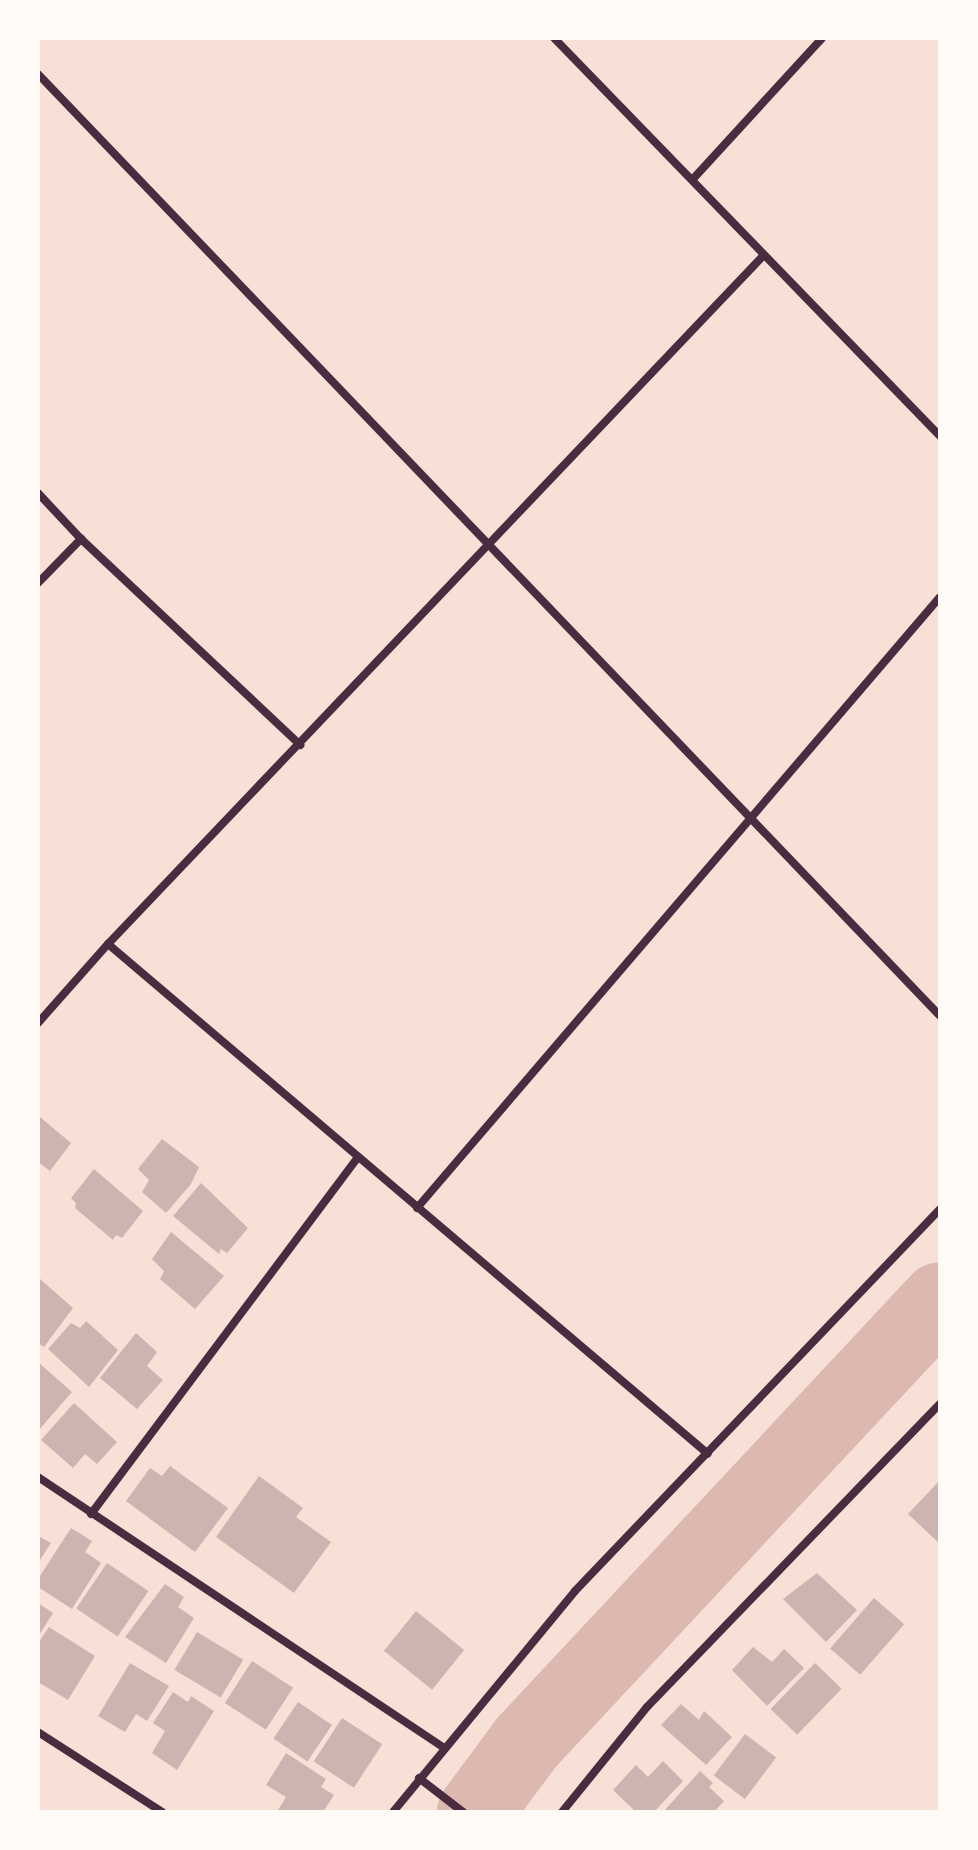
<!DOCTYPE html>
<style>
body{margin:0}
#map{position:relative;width:978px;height:1850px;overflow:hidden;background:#f7e1d7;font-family:Mulish,sans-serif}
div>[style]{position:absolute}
.river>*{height:76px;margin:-38px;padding:0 38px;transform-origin:38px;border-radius:38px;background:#dcb8b0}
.building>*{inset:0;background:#ccb4b1;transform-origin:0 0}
.minor>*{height:8px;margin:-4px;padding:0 4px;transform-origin:4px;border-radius:4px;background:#4a2c40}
span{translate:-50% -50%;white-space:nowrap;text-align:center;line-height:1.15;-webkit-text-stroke:7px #fffaf5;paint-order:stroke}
.frame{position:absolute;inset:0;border:40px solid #fffaf5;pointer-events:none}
</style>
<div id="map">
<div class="river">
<div style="left:475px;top:1812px;width:86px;rotate:-53.5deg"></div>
<div style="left:526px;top:1743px;width:606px;rotate:-46.94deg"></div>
</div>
<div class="building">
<div style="clip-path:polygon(40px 1117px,71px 1143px,50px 1171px,38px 1162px)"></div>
<div style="clip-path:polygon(162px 1139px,199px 1167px,191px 1184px,166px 1213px,142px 1192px,149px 1180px,138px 1169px)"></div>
<div style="clip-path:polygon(94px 1169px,143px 1211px,122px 1238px,116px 1235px,113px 1240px,75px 1208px,76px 1203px,71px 1198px)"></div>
<div style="clip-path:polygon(201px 1183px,248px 1228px,227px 1253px,221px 1249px,219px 1254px,173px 1216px)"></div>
<div style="clip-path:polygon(171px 1232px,224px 1276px,195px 1309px,160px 1279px,164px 1271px,152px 1259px)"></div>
<div style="clip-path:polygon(40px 1279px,73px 1308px,44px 1347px,38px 1343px)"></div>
<div style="clip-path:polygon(86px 1321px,118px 1350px,89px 1387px,48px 1349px,71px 1323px,80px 1328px)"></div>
<div style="clip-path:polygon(136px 1333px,157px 1352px,147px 1366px,163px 1380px,137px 1409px,100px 1378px)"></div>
<div style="clip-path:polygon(38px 1362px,72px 1392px,38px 1431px)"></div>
<div style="clip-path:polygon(74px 1403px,117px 1442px,97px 1464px,85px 1454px,73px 1468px,41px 1440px)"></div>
<div style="clip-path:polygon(170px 1466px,228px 1508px,195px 1552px,126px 1501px,150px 1468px,162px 1476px)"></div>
<div style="clip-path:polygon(259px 1476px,303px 1508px,296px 1517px,331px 1542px,294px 1593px,216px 1537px)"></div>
<div style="clip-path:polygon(940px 1480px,940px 1544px,908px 1514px)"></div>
<div style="clip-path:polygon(71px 1528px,92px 1541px,85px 1552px,101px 1563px,72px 1609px,38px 1587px,38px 1579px)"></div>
<div style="clip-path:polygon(38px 1536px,51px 1543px,38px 1563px)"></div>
<div style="left:107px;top:1563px;width:50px;height:55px;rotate:34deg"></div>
<div style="clip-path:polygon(817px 1573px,857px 1610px,826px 1642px,783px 1599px)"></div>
<div style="clip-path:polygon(165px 1584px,184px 1597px,178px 1607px,194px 1618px,166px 1663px,125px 1637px)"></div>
<div style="left:874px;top:1598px;width:40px;height:67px;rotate:41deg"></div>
<div style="clip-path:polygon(38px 1603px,53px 1613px,38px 1637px)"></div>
<div style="left:416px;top:1611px;width:62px;height:51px;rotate:39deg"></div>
<div style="clip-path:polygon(49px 1627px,95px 1656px,68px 1700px,38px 1682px,38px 1643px)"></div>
<div style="left:197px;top:1632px;width:54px;height:44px;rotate:31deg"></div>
<div style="clip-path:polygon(753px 1647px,772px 1662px,784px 1649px,804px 1668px,767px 1706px,732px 1670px)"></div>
<div style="left:252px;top:1661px;width:49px;height:50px;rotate:33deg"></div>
<div style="clip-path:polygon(130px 1663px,169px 1686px,147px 1721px,136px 1714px,125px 1732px,98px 1716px)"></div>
<div style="left:815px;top:1663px;width:37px;height:64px;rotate:44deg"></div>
<div style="clip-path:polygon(173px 1692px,188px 1702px,191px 1696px,214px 1711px,177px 1770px,152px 1753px,165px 1731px,153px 1723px)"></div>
<div style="left:298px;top:1702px;width:41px;height:44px;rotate:34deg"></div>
<div style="clip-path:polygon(681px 1704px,699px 1720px,704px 1711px,732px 1737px,706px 1765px,661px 1725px)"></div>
<div style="left:342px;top:1718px;width:48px;height:52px;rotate:33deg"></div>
<div style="left:745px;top:1734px;width:39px;height:52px;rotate:37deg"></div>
<div style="clip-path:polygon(286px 1753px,326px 1779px,321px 1787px,334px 1795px,323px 1812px,277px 1812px,286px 1797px,266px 1785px)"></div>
<div style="clip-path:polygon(663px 1761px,683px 1781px,654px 1812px,636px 1812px,613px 1790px,636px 1765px,648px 1777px)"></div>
<div style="clip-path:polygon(700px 1771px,713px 1783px,709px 1787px,724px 1801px,714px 1812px,663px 1812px)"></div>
</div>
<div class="minor">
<div style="left:554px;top:38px;width:554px;rotate:45.88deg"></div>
<div style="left:38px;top:74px;width:1304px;rotate:46.24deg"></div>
<div style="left:693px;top:179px;width:191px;rotate:-47.5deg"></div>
<div style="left:38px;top:493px;width:63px;rotate:46.9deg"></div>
<div style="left:81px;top:539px;width:301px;rotate:43.2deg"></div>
<div style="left:38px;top:583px;width:62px;rotate:-45.7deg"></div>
<div style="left:108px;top:944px;width:787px;rotate:40.36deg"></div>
<div style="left:38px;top:1023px;width:106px;rotate:-48.5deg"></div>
<div style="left:108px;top:944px;width:951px;rotate:-46.41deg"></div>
<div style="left:417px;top:1208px;width:804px;rotate:-49.44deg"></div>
<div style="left:38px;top:1477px;width:487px;rotate:33.7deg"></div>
<div style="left:91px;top:1514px;width:446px;rotate:-53.2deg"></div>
<div style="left:38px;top:1732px;width:148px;rotate:32.8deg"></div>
<div style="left:419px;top:1778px;width:56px;rotate:37.7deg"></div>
<div style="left:393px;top:1812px;width:286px;rotate:-50.5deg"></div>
<div style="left:575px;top:1591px;width:528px;rotate:-46.3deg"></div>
<div style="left:562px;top:1812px;width:135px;rotate:-51deg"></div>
<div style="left:647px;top:1707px;width:421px;rotate:-46deg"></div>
</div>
<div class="frame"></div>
</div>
